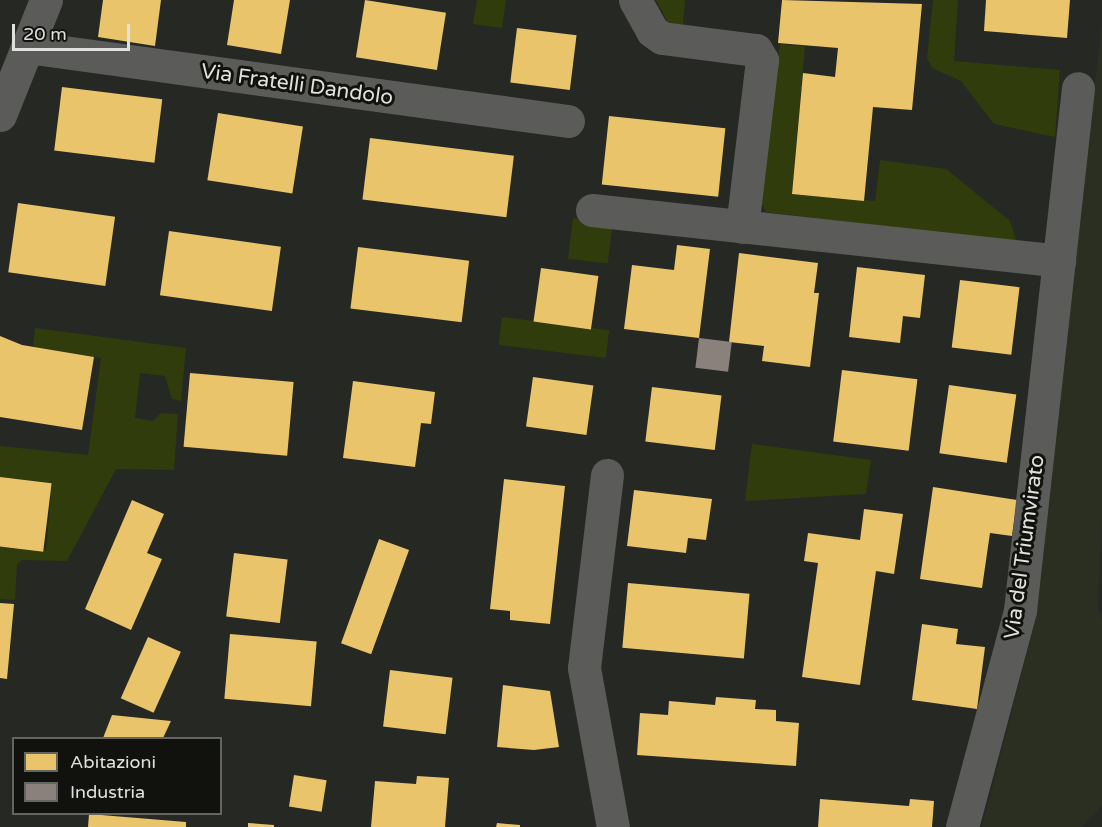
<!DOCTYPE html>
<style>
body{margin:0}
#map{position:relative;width:1102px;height:827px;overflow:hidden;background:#262824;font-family:"Varela Round",sans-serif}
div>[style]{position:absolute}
.built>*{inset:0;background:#2a2f22}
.green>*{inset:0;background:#303c0c;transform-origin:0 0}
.homes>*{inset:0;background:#e9c46a;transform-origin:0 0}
.industry>*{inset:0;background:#8a817c;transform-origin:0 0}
.minor>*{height:33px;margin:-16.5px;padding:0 16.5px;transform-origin:16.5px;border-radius:16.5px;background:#5b5c5a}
span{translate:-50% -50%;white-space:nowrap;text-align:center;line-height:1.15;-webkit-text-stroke:6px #11120e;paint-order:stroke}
.street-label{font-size:21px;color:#dfe1dc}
.legend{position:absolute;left:12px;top:737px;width:210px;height:78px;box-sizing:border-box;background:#11120e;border:2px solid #636560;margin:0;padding:8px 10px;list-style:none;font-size:18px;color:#dfe1dc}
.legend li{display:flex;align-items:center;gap:12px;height:30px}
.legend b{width:30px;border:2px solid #636560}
.scale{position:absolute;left:12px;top:24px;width:118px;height:27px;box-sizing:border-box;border:3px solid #dfe1dc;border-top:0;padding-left:8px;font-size:18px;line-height:21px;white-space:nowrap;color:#dfe1dc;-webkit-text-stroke:4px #11120e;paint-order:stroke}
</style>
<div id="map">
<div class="built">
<div style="clip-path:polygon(1102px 21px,1102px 520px,1098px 608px,1102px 618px,1102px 805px,1082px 827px,982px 827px,1033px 630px)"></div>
</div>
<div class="green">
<div style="clip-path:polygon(477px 0,506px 0,502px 28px,473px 24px)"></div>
<div style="clip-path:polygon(656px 0,685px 0,683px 27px,669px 25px)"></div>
<div style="clip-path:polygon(933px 0,958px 0,954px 61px,1060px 70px,1055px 137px,994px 124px,961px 81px,932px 68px,927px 58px)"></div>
<div style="clip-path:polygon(780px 44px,805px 46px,792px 194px,875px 201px,880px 160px,946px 169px,1010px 221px,1017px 242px,766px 212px,759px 199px)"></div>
<div style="left:573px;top:218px;width:40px;height:41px;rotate:7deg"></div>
<div style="left:502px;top:317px;width:108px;height:28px;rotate:7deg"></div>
<div style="clip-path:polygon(35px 328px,186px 348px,181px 401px,172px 399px,165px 376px,140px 373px,135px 418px,153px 421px,161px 413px,178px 414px,174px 470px,116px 469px,67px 561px,22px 560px,17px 564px,15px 600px,0 599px,0 546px,46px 550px,52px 483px,0 477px,0 446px,88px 455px,101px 358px,33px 347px)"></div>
<div style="clip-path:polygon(752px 444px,871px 460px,866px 494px,745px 501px)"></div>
</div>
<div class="homes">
<div style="clip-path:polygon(103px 0,161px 0,155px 46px,98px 37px)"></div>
<div style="clip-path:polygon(234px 0,290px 0,281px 54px,227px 45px)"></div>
<div style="left:365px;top:0;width:82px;height:58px;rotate:9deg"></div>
<div style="clip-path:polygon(782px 0,922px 4px,912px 110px,873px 107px,864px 201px,792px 194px,803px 73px,835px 77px,838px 48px,778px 43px)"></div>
<div style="clip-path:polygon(986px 0,1070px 0,1067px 38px,984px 31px)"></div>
<div style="left:517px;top:28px;width:60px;height:55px;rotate:7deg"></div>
<div style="left:62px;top:87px;width:101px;height:64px;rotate:7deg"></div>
<div style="left:218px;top:113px;width:86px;height:68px;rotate:9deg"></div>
<div style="left:609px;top:116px;width:117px;height:69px;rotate:6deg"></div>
<div style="left:370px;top:138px;width:145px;height:62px;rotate:7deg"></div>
<div style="left:18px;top:203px;width:98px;height:70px;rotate:8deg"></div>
<div style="left:169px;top:231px;width:113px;height:65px;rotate:8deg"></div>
<div style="clip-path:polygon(677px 245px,710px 249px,699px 338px,624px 329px,632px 265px,674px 270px)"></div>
<div style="left:358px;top:247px;width:112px;height:62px;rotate:7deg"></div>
<div style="clip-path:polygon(739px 253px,818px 263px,814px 293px,819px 293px,810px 367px,762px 361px,764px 346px,729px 342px)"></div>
<div style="clip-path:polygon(857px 267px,925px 275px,920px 318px,903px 316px,900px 343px,849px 337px)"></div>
<div style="left:541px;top:268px;width:58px;height:54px;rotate:8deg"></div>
<div style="left:960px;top:280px;width:60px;height:68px;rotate:7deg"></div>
<div style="clip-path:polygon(0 336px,22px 345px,94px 357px,82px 430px,0 417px)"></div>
<div style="left:842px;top:370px;width:76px;height:72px;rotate:7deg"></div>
<div style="left:190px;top:373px;width:104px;height:74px;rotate:5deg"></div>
<div style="left:533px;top:377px;width:61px;height:50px;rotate:8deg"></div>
<div style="clip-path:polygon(353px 381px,435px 392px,431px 424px,421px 423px,415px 467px,343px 458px)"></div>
<div style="left:949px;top:385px;width:68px;height:69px;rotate:8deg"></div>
<div style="left:652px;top:387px;width:70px;height:55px;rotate:7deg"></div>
<div style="left:0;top:477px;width:52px;height:69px;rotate:7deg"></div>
<div style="clip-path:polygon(504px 479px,565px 486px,550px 624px,510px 620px,510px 611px,490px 609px)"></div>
<div style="clip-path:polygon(933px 487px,1017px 500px,1012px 536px,990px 533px,982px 588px,920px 579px)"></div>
<div style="clip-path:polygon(634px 490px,712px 499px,706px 540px,688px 538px,686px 553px,627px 546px)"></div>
<div style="clip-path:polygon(132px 500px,164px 514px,147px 553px,162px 559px,131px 630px,85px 609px)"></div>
<div style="clip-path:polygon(864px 509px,903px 514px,894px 574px,876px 571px,860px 685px,802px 677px,818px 563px,804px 561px,808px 533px,860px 540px)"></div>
<div style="left:379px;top:539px;width:32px;height:111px;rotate:20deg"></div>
<div style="left:234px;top:553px;width:54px;height:64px;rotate:7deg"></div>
<div style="left:628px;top:583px;width:122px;height:65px;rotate:5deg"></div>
<div style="clip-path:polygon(0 603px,14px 604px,7px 679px,0 678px)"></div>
<div style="clip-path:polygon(922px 624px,958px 629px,956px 644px,985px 647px,977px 709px,912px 700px)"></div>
<div style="left:230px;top:634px;width:87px;height:65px;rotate:5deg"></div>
<div style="left:148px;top:637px;width:36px;height:67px;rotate:24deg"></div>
<div style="left:390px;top:670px;width:63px;height:57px;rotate:7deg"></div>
<div style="clip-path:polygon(503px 685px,550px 691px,559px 747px,534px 750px,497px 747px)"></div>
<div style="clip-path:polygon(716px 697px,756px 700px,755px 709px,776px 710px,776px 721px,799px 723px,796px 766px,637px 755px,640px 713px,668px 715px,669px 701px,715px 705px)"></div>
<div style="clip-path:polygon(112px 715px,171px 721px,163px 738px,103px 738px)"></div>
<div style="left:294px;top:775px;width:33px;height:32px;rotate:9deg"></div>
<div style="clip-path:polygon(417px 776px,449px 778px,445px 827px,371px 827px,375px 781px,416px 784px)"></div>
<div style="clip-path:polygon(820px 799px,909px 806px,910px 799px,934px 801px,932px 827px,818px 827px)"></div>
<div style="clip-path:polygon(89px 814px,186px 822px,186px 827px,88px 827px)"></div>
<div style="clip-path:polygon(248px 823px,274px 825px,274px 827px,248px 827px)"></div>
<div style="clip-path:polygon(497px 823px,520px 825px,520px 827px,496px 827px)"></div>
</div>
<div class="industry">
<div style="left:699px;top:338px;width:33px;height:30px;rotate:7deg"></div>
</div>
<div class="minor">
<div style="left:635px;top:0;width:35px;rotate:61deg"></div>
<div style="left:652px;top:31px;width:12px;rotate:35deg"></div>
<div style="left:662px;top:38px;width:95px;rotate:7.3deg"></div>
<div style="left:756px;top:50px;width:12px;rotate:59deg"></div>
<div style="left:762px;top:60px;width:168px;rotate:96.8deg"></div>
<div style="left:27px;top:47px;width:546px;rotate:7.79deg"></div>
<div style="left:0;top:115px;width:124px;rotate:-68.2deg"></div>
<div style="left:592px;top:210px;width:470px;rotate:6.2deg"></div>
<div style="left:607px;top:475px;width:194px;rotate:96.8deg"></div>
<div style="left:584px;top:668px;width:162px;rotate:79.7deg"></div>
<div style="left:962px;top:827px;width:225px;rotate:-75deg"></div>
<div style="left:1020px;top:610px;width:525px;rotate:-83.66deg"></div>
</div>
<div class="street-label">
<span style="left:297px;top:85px;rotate:8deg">Via Fratelli Dandolo</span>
<span style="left:1025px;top:547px;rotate:-82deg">Via del Triumvirato</span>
</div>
<ul class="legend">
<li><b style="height:16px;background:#e9c46a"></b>Abitazioni</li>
<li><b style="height:16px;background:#8a817c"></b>Industria</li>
</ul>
<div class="scale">20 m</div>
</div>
